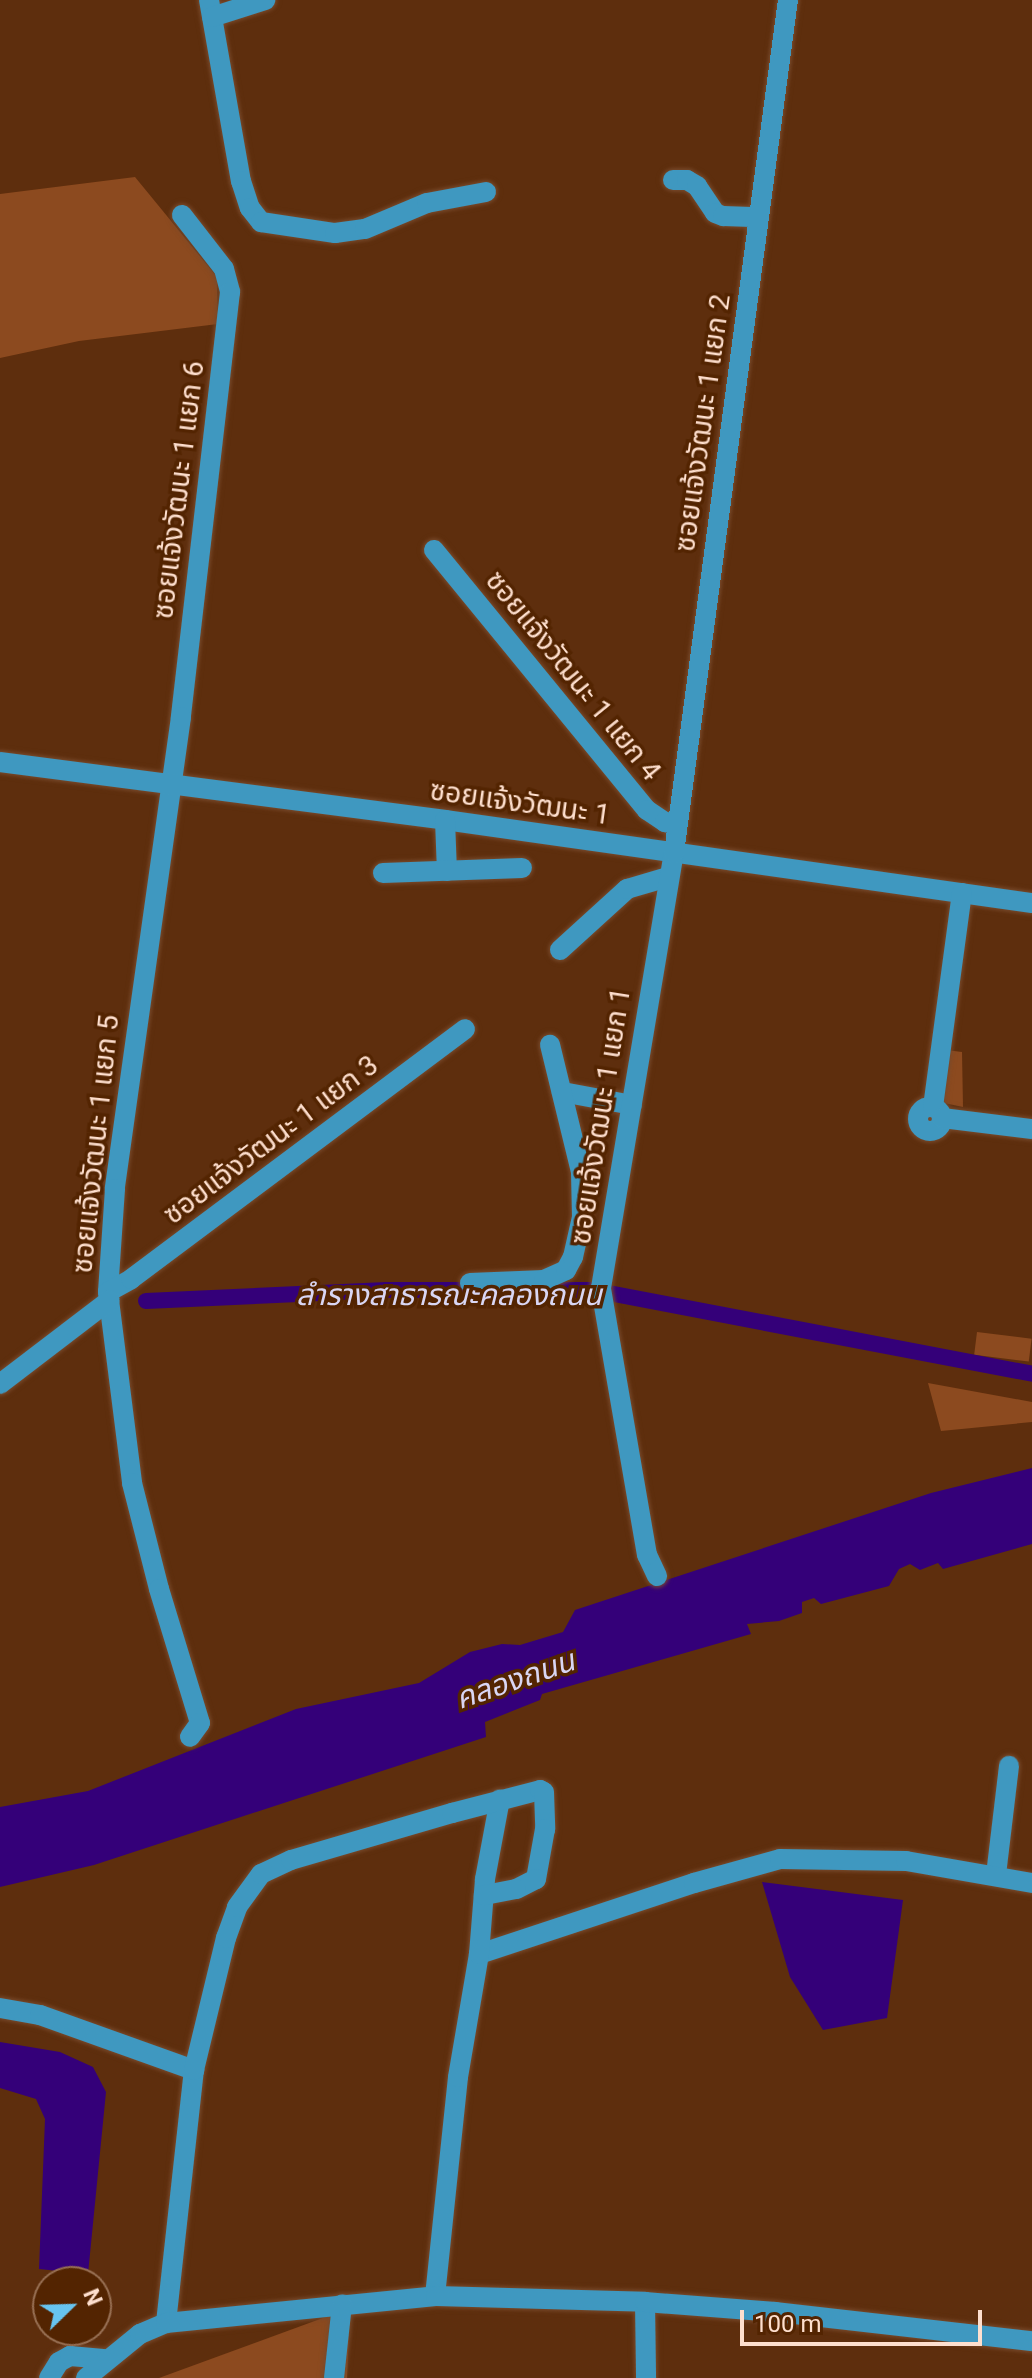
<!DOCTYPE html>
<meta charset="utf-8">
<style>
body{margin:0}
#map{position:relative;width:1032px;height:2378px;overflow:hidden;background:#5e2e0d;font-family:Roboto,"Noto Sans Thai",sans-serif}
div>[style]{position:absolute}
.green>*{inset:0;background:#8c4a1f;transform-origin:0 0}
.water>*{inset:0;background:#340079}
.canal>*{height:16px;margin:-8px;padding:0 8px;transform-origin:8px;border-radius:8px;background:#340079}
.roads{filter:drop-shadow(0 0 2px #784a2c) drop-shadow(0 0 2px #784a2c)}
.minor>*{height:20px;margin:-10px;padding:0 10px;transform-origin:10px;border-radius:10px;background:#3f98c0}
.minor>.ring{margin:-10px;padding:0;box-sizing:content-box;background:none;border:20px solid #3f98c0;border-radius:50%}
span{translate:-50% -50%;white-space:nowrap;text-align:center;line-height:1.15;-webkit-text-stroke:7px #532401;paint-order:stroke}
.street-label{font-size:28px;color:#fedfce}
.water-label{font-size:30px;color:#d9d6f3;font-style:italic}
.north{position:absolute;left:32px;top:2266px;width:80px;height:80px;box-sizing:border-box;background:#532401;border:2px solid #976f53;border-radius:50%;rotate:67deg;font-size:22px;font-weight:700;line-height:32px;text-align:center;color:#fedfce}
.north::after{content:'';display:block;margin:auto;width:28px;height:36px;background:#67c4f0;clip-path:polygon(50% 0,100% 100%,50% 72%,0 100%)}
.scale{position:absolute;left:740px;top:2310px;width:242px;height:36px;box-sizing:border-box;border:4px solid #fedfce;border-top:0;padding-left:10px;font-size:24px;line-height:28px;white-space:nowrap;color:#fedfce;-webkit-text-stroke:6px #532401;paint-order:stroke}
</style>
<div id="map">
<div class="green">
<div style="clip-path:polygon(135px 177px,217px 277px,218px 324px,79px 341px,0 358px,0 194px)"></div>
<div style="clip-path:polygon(946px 1050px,962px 1052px,963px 1107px,939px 1102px)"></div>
<div style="left:977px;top:1332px;width:55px;height:23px;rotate:7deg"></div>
<div style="clip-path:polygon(928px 1383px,1032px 1402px,1032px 1422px,941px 1431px)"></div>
<div style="clip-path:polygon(350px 2308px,347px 2378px,159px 2378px)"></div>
</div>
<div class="water">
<div style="clip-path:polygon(1032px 1468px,1032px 1544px,943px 1569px,938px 1563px,920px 1570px,910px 1564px,899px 1569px,889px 1586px,821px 1604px,814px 1598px,802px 1602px,802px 1613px,779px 1621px,747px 1624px,751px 1634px,542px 1694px,540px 1700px,485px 1722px,486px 1737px,94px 1865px,0 1887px,0 1807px,88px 1791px,296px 1709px,419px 1683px,470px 1652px,502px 1644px,520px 1645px,563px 1632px,575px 1610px,931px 1493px)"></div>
<div style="clip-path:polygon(762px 1882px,903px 1900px,887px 2018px,823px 2030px,790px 1977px)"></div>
<div style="clip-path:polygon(0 2042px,60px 2052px,93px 2067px,106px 2092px,88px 2274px,39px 2269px,45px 2119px,36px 2099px,0 2088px)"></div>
</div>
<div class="canal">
<div style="left:514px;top:1290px;width:79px"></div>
<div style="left:593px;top:1290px;width:447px;rotate:10.8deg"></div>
<div style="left:146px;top:1301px;width:241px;rotate:-2.6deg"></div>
<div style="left:387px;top:1290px;width:96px"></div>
</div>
<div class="roads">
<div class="minor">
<div style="left:209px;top:0;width:184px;rotate:80deg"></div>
<div style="left:241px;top:181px;width:28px;rotate:72deg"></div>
<div style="left:250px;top:208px;width:18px;rotate:52deg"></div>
<div style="left:261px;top:222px;width:75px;rotate:8.5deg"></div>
<div style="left:335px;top:233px;width:30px;rotate:-8deg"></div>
<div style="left:365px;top:229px;width:67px;rotate:-22.8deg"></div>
<div style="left:427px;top:203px;width:60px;rotate:-10.6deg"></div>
<div style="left:212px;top:17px;width:56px;rotate:-17.8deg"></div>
<div style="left:673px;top:180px;width:14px"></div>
<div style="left:687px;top:180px;width:12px;rotate:31deg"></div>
<div style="left:697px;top:186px;width:32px;rotate:56deg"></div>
<div style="left:715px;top:213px;width:9px;rotate:21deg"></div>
<div style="left:723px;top:216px;width:36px;rotate:2deg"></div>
<div style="left:182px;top:215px;width:68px;rotate:52.1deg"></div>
<div style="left:224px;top:269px;width:24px;rotate:75deg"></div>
<div style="left:230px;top:292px;width:428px;rotate:96.6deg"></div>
<div style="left:181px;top:717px;width:477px;rotate:98deg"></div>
<div style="left:115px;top:1189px;width:103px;rotate:93.9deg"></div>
<div style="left:108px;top:1292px;width:193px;rotate:82.8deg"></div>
<div style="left:132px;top:1483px;width:109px;rotate:75.7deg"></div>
<div style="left:159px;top:1589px;width:140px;rotate:73deg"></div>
<div style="left:200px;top:1723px;width:17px;rotate:126deg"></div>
<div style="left:434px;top:550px;width:336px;rotate:50.7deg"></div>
<div style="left:647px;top:810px;width:22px;rotate:34deg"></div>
<div style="left:665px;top:822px;width:13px;rotate:9deg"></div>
<div style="left:0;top:762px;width:449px;rotate:7.4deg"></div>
<div style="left:445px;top:820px;width:593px;rotate:8.05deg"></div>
<div style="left:445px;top:820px;width:51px;rotate:87.8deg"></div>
<div style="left:383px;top:873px;width:139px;rotate:-2.1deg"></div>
<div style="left:560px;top:950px;width:91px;rotate:-42.3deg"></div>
<div style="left:627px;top:889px;width:43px;rotate:-16.3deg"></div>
<div style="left:562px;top:1092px;width:71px;rotate:10.5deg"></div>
<div class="ring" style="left:918px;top:1107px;width:4px;height:4px"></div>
<div style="left:933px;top:1107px;width:216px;rotate:-82.3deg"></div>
<div style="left:942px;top:1118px;width:91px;rotate:7deg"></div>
<div style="left:470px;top:1283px;width:74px;rotate:-2.3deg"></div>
<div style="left:544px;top:1280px;width:24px;rotate:-24deg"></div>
<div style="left:566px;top:1270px;width:15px;rotate:-62deg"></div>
<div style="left:573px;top:1257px;width:41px;rotate:-77.3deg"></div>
<div style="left:582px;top:1217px;width:45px;rotate:-91.3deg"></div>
<div style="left:581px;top:1172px;width:131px;rotate:-103.7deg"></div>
<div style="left:108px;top:1292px;width:26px;rotate:-29deg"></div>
<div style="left:131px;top:1279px;width:417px;rotate:-36.8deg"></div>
<div style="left:0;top:1384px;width:138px;rotate:-37.4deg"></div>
<div style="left:657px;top:1576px;width:23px;rotate:-115deg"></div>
<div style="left:647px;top:1555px;width:271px;rotate:-99.8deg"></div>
<div style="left:601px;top:1288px;width:441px;rotate:-80.5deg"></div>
<div style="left:674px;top:853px;width:861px;rotate:-82.39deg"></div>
<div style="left:996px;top:1875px;width:110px;rotate:-83.2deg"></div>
<div style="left:479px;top:1954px;width:226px;rotate:-18.3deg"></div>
<div style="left:694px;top:1883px;width:89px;rotate:-15.6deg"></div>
<div style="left:780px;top:1859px;width:126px;rotate:0.9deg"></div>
<div style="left:906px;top:1861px;width:128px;rotate:9.9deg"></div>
<div style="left:0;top:2008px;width:41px;rotate:9.9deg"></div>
<div style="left:40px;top:2015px;width:164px;rotate:19.7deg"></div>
<div style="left:435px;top:2296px;width:220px;rotate:-84deg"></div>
<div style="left:458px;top:2077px;width:125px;rotate:-80.3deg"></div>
<div style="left:479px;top:1954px;width:75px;rotate:-85.4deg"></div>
<div style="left:485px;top:1879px;width:81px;rotate:-79.4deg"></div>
<div style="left:645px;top:2302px;width:76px;rotate:89.2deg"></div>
<div style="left:166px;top:2323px;width:255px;rotate:-83.7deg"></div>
<div style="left:194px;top:2070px;width:136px;rotate:-76.4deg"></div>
<div style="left:226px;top:1938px;width:33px;rotate:-70deg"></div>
<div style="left:237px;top:1907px;width:41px;rotate:-54deg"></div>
<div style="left:261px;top:1874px;width:33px;rotate:-25deg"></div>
<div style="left:291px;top:1860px;width:168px;rotate:-16.3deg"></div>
<div style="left:452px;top:1813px;width:91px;rotate:-14.6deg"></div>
<div style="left:540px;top:1790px;width:4px;rotate:27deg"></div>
<div style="left:544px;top:1792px;width:37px;rotate:88deg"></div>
<div style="left:545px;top:1829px;width:51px;rotate:100.2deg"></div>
<div style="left:536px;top:1879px;width:22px;rotate:153deg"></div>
<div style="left:516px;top:1889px;width:33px;rotate:169deg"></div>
<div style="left:49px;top:2378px;width:19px;rotate:-58deg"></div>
<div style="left:59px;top:2362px;width:13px;rotate:-29deg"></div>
<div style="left:70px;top:2356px;width:36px;rotate:5deg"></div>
<div style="left:86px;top:2378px;width:70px;rotate:-39.2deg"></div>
<div style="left:140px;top:2334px;width:28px;rotate:-23deg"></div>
<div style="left:166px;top:2323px;width:271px;rotate:-5.7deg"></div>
<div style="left:436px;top:2296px;width:209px;rotate:1.6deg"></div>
<div style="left:645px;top:2302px;width:131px;rotate:4.4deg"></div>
<div style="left:776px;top:2312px;width:258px;rotate:6.5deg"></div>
<div style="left:334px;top:2378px;width:74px;rotate:-83.8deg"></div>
</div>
</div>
<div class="street-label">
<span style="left:703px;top:423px;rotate:-82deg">ซอยแจ้งวัฒนะ 1 แยก 2</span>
<span style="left:179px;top:490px;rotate:-83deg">ซอยแจ้งวัฒนะ 1 แยก 6</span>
<span style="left:573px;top:676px;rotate:51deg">ซอยแจ้งวัฒนะ 1 แยก 4</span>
<span style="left:520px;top:803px;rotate:8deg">ซอยแจ้งวัฒนะ 1</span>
<span style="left:601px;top:1116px;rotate:-81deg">ซอยแจ้งวัฒนะ 1 แยก 1</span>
<span style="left:271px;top:1140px;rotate:-37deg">ซอยแจ้งวัฒนะ 1 แยก 3</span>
<span style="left:96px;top:1144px;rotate:-84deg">ซอยแจ้งวัฒนะ 1 แยก 5</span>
</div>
<div class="water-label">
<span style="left:449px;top:1295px">ลำรางสาธารณะคลองถนน</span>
<span style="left:515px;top:1680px;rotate:-19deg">คลองถนน</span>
</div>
<div class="north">N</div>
<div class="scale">100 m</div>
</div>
